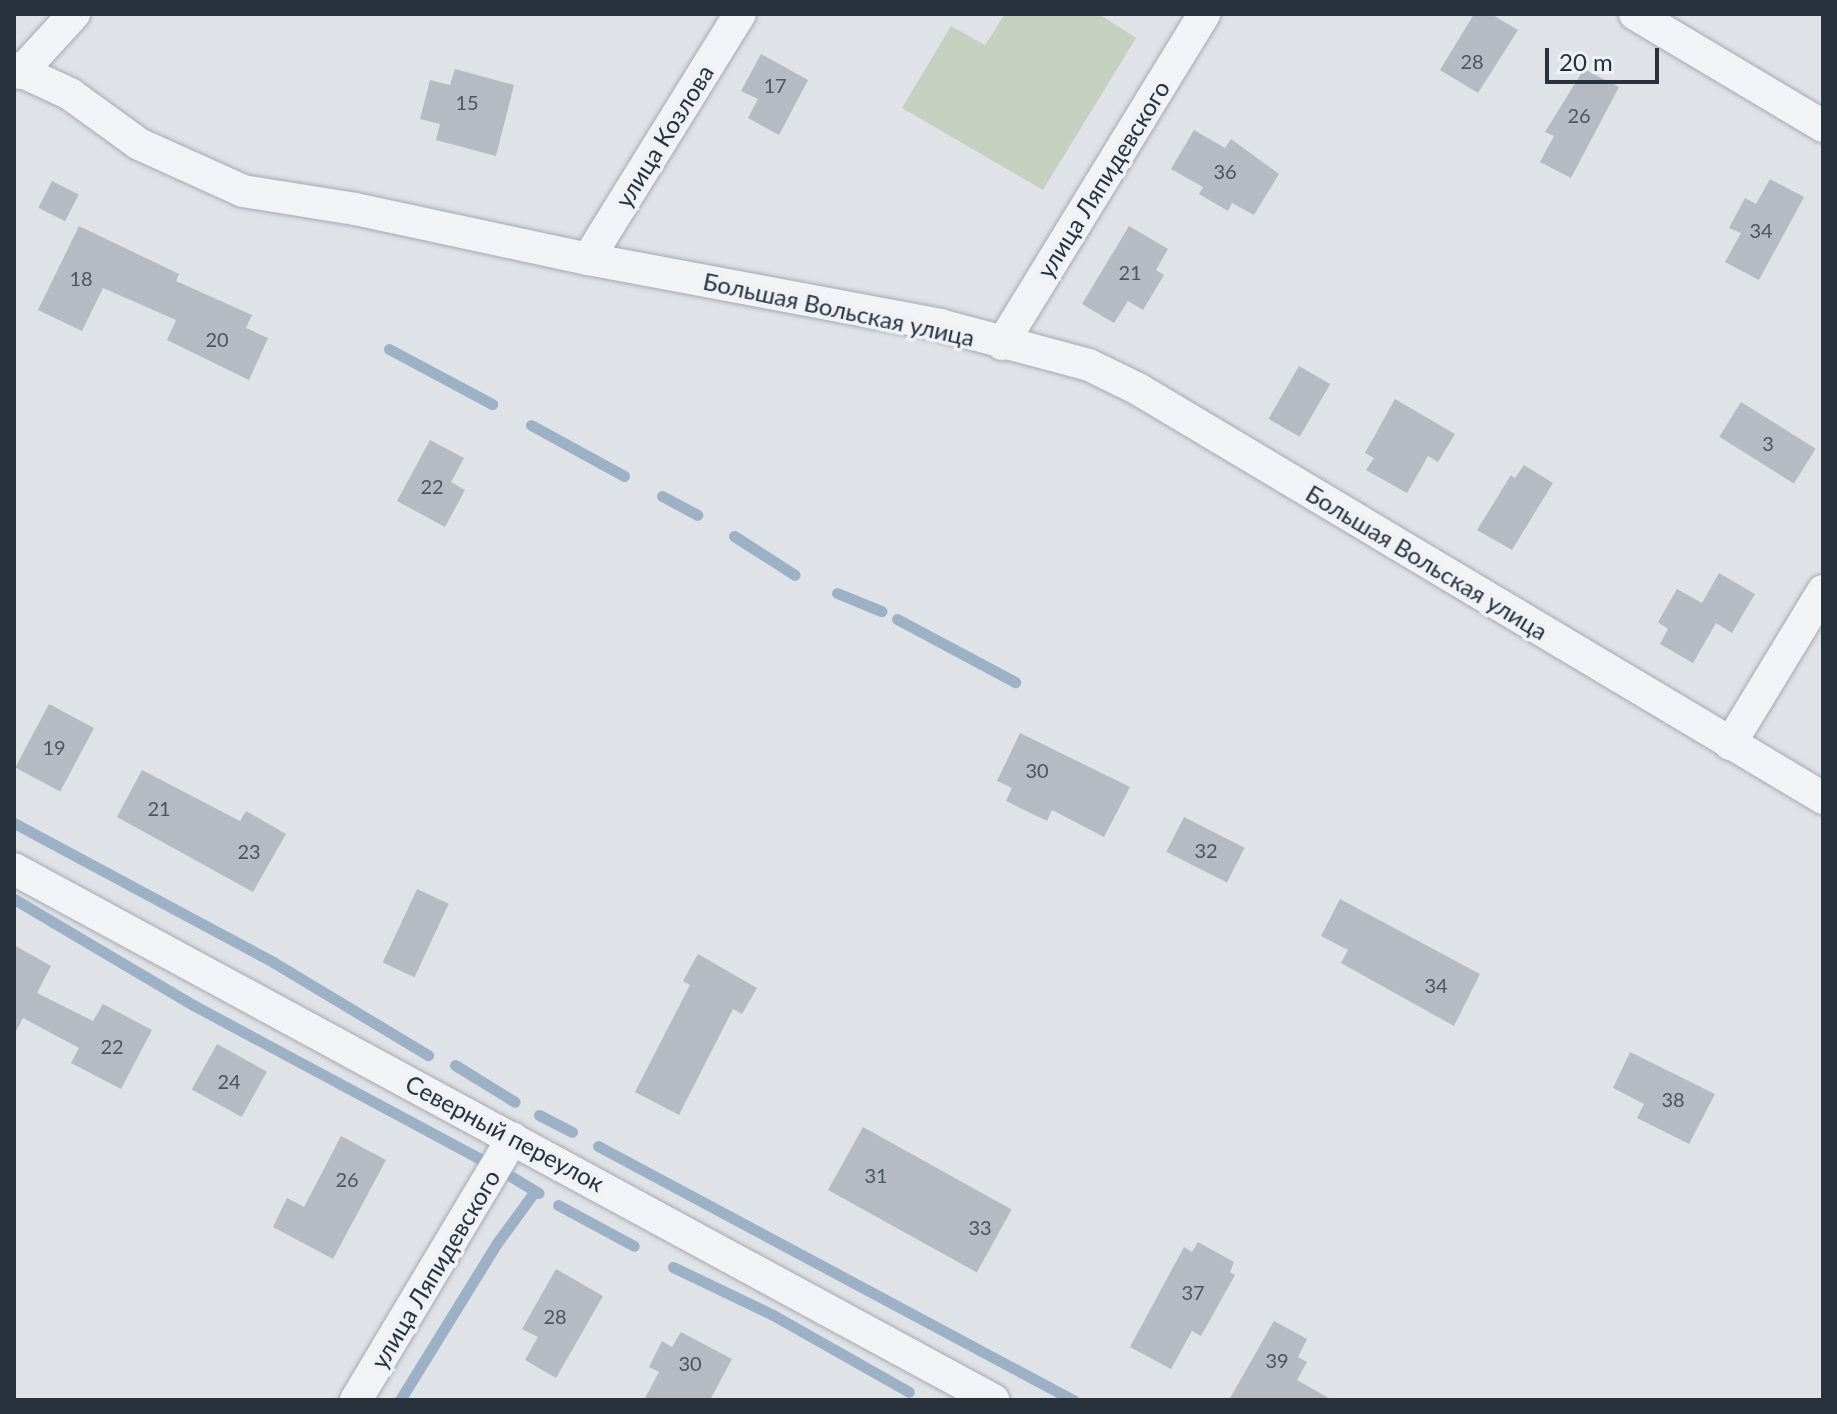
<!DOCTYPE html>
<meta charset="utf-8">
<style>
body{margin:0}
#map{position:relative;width:1837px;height:1414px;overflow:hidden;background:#dfe2e7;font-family:Lato,sans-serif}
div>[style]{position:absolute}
.green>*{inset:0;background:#c5d0c0}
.stream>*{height:11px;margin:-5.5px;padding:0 5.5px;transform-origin:5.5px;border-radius:5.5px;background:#9cb1c5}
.building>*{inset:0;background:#b6bbc3;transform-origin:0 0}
.roads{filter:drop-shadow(0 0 2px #a5a9b1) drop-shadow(0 0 2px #a5a9b1)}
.street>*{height:32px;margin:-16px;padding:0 16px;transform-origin:16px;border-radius:16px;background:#f1f3f6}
span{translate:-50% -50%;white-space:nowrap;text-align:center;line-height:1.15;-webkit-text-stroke:7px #eef1f5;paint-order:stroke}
.number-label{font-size:20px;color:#4c545e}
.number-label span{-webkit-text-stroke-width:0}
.street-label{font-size:24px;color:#29313d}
.frame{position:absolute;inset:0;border:16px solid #29313d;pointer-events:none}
.scale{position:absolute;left:1545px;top:48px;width:114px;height:36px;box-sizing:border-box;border:4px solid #29313d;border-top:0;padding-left:10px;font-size:24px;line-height:28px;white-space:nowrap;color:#29313d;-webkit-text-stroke:6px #eef1f5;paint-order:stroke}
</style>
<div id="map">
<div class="green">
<div style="clip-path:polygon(1005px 14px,1099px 14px,1136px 38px,1043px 190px,902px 108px,951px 26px,985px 45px)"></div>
</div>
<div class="stream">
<div style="left:389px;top:349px;width:117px;rotate:28.1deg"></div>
<div style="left:531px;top:425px;width:106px;rotate:28.7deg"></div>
<div style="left:662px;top:496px;width:40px;rotate:28deg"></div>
<div style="left:734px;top:536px;width:72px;rotate:32.6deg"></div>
<div style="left:837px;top:593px;width:48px;rotate:22.2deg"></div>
<div style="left:897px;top:619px;width:134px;rotate:28.1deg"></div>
<div style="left:14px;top:823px;width:294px;rotate:28.2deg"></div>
<div style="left:273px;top:962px;width:181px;rotate:31deg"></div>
<div style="left:14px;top:899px;width:210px;rotate:30.6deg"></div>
<div style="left:195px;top:1006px;width:323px;rotate:28.2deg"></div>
<div style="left:455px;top:1065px;width:70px;rotate:31.7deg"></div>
<div style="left:539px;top:1115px;width:37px;rotate:27deg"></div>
<div style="left:598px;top:1146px;width:539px;rotate:28.14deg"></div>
<div style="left:512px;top:1177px;width:31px;rotate:31deg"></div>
<div style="left:558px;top:1205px;width:86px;rotate:28.3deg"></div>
<div style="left:673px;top:1267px;width:111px;rotate:25.6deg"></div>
<div style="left:773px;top:1315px;width:156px;rotate:29.5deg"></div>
<div style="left:400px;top:1400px;width:185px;rotate:-58.3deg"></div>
<div style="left:497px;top:1243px;width:64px;rotate:-53.8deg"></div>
</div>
<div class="building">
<div style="clip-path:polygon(1474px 14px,1491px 14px,1518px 30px,1478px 93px,1440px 70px)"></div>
<div style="clip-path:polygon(761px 54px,808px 80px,779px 135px,748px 118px,758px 99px,741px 91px)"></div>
<div style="clip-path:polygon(455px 69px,514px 85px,496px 156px,436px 140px,440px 124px,420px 119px,430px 80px,450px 85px)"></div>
<div style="clip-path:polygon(1584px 69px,1619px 87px,1571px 178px,1540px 162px,1554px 136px,1545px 132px)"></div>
<div style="clip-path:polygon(1194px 130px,1225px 148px,1231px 139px,1279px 174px,1254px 215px,1232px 203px,1228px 211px,1199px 194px,1203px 187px,1171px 169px)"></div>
<div style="clip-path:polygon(1770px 179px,1804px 197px,1759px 280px,1725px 262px,1741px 233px,1729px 228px,1745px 198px,1756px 204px)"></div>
<div style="left:52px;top:181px;width:30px;height:30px;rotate:27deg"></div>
<div style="clip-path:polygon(79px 226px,179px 274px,176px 281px,252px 315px,246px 328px,268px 338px,249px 380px,167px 340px,176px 320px,103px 288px,82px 331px,38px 310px)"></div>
<div style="clip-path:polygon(1129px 226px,1168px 249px,1156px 270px,1164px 275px,1143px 310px,1128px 301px,1114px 323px,1082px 304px)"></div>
<div style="left:1299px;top:366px;width:36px;height:61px;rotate:30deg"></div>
<div style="clip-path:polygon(1395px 399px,1455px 434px,1438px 462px,1428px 456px,1407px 493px,1366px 470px,1374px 458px,1365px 453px)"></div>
<div style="left:1741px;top:402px;width:88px;height:41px;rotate:32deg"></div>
<div style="clip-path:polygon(430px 440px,464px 458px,451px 482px,465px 490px,445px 527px,397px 501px)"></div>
<div style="clip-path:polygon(1524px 465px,1553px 483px,1512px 550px,1477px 530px,1511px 475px,1515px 478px)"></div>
<div style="clip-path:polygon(1719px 573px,1755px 594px,1732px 633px,1716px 623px,1693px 663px,1660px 644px,1668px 629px,1658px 622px,1677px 589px,1702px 603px)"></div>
<div style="left:49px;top:704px;width:51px;height:72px;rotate:28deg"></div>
<div style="clip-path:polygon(1020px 733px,1130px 787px,1104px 837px,1052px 810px,1047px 821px,1006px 801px,1012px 788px,997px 781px)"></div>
<div style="clip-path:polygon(142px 770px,240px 821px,246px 811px,286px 834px,253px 892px,117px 817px)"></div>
<div style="left:1184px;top:817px;width:68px;height:39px;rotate:27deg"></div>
<div style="left:417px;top:889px;width:35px;height:81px;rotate:25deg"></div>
<div style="clip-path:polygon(1340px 899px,1480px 974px,1454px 1026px,1341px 963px,1348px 950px,1321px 936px)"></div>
<div style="clip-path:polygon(14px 945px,51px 966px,37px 993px,93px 1021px,103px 1004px,152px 1030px,121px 1089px,71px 1063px,79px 1048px,23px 1018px,14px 1035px)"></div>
<div style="clip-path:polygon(698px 954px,757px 988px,742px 1014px,733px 1009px,679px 1115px,635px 1092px,690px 985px,683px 981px)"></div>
<div style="left:217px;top:1044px;width:57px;height:52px;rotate:29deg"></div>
<div style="clip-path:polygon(1630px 1052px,1715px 1094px,1689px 1144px,1637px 1118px,1644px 1104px,1613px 1088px)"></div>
<div style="left:863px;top:1127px;width:170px;height:72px;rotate:29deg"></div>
<div style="clip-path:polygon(341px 1136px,386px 1160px,333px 1259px,273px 1227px,287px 1198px,304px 1207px)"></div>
<div style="clip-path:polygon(1198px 1242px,1234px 1262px,1230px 1272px,1235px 1275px,1201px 1336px,1192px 1331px,1171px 1369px,1130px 1347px,1184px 1247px,1192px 1252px)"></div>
<div style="clip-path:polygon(556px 1269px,603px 1296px,556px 1378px,525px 1360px,538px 1337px,522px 1329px)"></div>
<div style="clip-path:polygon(1274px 1321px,1307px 1339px,1298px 1357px,1307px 1362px,1297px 1380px,1332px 1400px,1229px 1400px)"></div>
<div style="clip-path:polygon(681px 1332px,732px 1359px,710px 1400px,644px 1400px,659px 1372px,649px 1367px,662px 1341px,672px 1347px)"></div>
</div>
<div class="roads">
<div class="street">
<div style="left:1635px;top:14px;width:219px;rotate:30.8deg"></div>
<div style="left:14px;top:68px;width:62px;rotate:24.9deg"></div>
<div style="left:70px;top:94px;width:85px;rotate:35.9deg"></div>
<div style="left:139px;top:144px;width:114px;rotate:24.3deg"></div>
<div style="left:243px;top:191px;width:113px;rotate:9.1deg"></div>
<div style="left:355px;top:209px;width:238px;rotate:12.1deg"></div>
<div style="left:588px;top:259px;width:358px;rotate:10.6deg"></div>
<div style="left:940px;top:325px;width:154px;rotate:15deg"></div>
<div style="left:1089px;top:365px;width:55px;rotate:26.1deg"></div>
<div style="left:1138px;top:389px;width:798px;rotate:30.84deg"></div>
<div style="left:20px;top:73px;width:80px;rotate:-47.5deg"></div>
<div style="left:588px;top:259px;width:288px;rotate:-58.2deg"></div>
<div style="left:1002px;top:344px;width:387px;rotate:-58.5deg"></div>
<div style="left:1730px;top:744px;width:179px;rotate:-58.7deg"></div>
<div style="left:14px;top:869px;width:1114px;rotate:28.47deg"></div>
<div style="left:356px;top:1400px;width:305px;rotate:-59.1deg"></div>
</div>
</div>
<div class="number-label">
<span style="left:1472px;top:61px">28</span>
<span style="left:775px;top:85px">17</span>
<span style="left:467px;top:102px">15</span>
<span style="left:1579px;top:115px">26</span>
<span style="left:1225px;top:171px">36</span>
<span style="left:1761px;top:230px">34</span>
<span style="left:1130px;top:272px">21</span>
<span style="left:81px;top:278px">18</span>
<span style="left:217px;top:339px">20</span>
<span style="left:1768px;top:443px">3</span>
<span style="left:432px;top:486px">22</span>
<span style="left:54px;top:747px">19</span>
<span style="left:1037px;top:770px">30</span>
<span style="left:159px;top:808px">21</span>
<span style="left:1206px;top:850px">32</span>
<span style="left:249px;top:851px">23</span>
<span style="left:1436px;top:985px">34</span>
<span style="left:112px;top:1046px">22</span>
<span style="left:229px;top:1081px">24</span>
<span style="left:1673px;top:1099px">38</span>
<span style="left:876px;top:1175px">31</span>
<span style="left:347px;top:1179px">26</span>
<span style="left:980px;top:1227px">33</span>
<span style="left:1193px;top:1292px">37</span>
<span style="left:555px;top:1316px">28</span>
<span style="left:1277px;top:1360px">39</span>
<span style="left:690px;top:1363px">30</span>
</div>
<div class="street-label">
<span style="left:664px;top:136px;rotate:-58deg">улица Козлова</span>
<span style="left:1103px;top:179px;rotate:-58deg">улица Ляпидевского</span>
<span style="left:839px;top:309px;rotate:12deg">Большая Вольская улица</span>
<span style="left:1427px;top:562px;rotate:31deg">Большая Вольская улица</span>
<span style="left:505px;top:1133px;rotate:28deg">Северный переулок</span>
<span style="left:435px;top:1269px;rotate:-59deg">улица Ляпидевского</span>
</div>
<div class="frame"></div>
<div class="scale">20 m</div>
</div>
